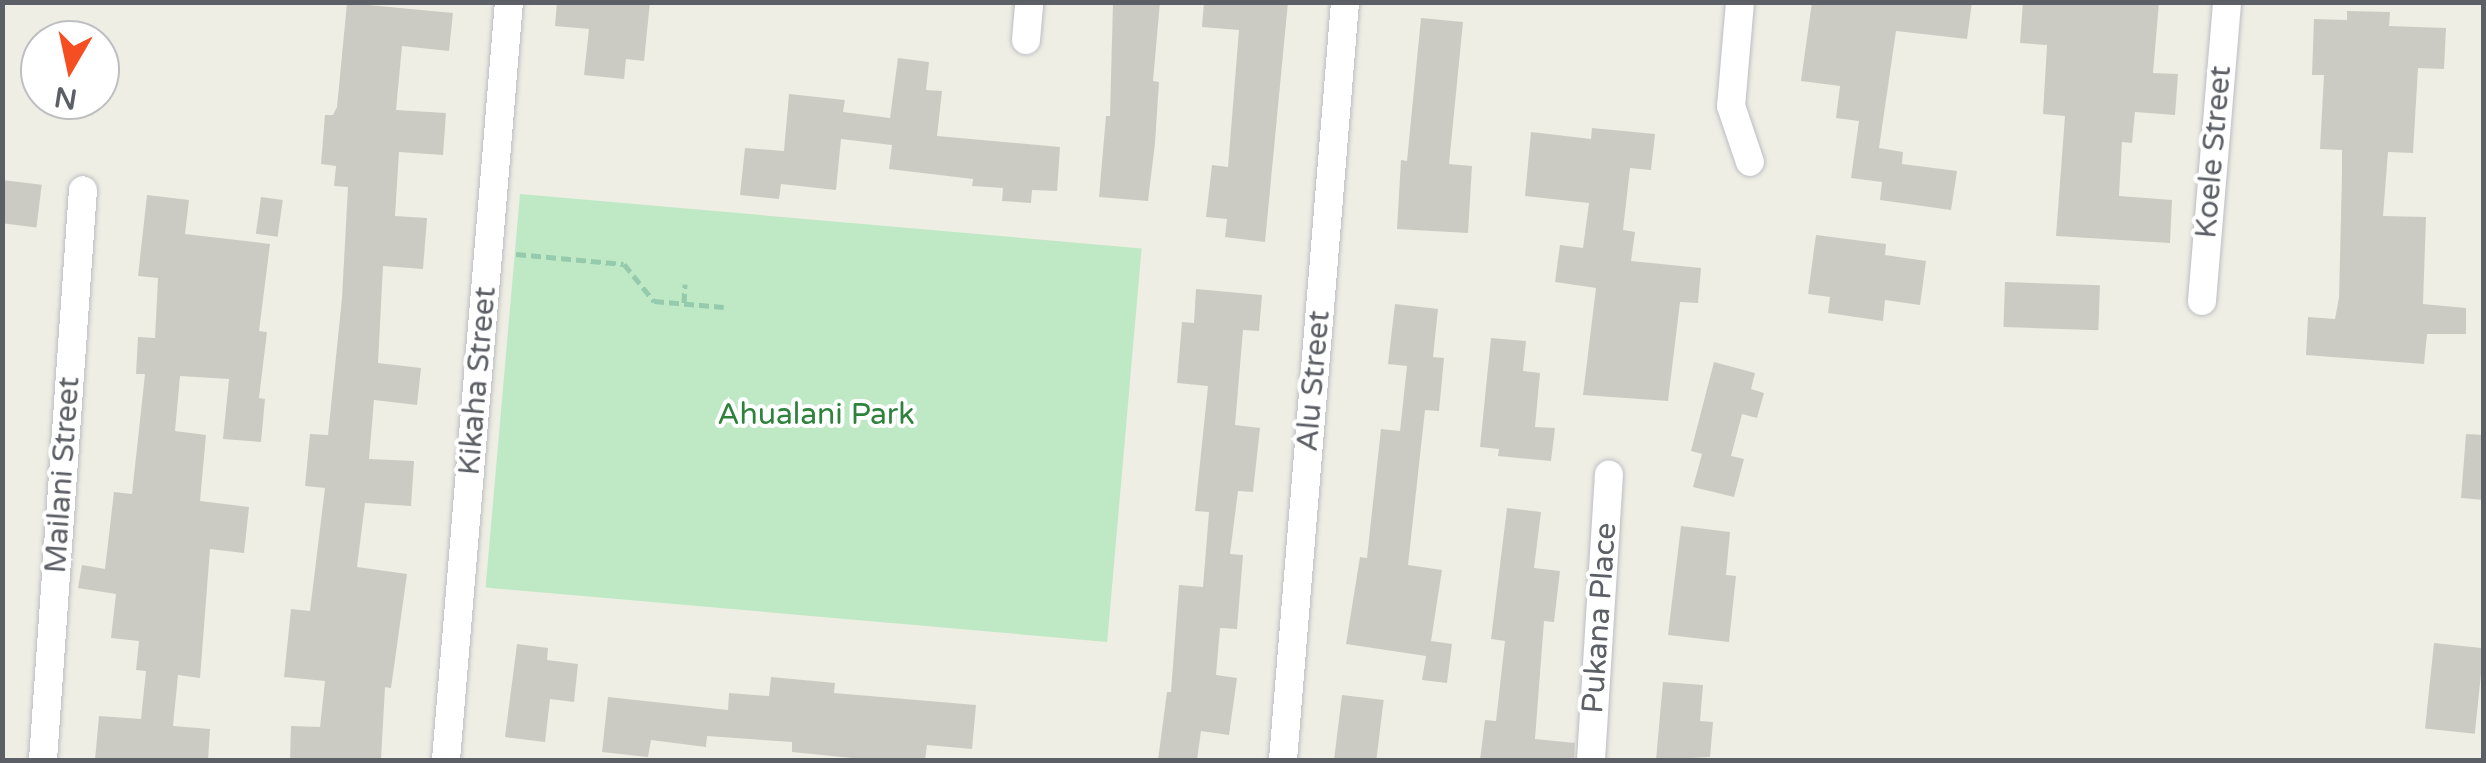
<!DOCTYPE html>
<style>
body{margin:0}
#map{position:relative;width:2486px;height:763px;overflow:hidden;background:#efeee4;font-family:"Varela Round",sans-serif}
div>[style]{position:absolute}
.green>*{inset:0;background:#bee9c4;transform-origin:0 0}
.building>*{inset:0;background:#cccbc3;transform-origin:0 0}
.path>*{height:5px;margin-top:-2.5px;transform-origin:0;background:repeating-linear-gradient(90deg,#96caac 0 10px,transparent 0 15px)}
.roads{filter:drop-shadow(0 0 2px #bbbdc3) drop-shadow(0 0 2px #bbbdc3)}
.minor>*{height:28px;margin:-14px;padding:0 14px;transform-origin:14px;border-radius:14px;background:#fff}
span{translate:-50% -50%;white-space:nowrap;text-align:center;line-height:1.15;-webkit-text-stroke:8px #fff;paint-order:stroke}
.street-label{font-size:30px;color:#5c5f65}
.park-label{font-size:30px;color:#2e823c}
.frame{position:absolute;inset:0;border:5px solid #5c5f65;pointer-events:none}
.north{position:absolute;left:20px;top:20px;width:100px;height:100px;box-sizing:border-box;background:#fff;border:2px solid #bebfc1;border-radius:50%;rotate:189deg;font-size:28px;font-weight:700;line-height:40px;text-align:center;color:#5c5f65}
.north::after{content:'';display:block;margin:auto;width:35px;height:45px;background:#f64e23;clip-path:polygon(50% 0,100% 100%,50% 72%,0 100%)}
</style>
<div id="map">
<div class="green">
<div style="left:520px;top:194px;width:624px;height:395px;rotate:5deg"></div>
</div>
<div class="building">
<div style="clip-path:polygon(557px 2px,650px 2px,644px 61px,626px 59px,624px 79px,584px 75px,589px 29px,555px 26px)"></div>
<div style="clip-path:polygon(1113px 2px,1160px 2px,1153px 81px,1159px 82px,1155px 143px,1148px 201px,1099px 197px,1106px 116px,1110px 116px)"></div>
<div style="clip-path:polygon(1204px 2px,1288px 2px,1265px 242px,1225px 237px,1227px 219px,1206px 217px,1212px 165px,1228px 167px,1239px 30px,1202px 27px)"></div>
<div style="clip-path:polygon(1812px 2px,1972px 2px,1967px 39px,1896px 31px,1879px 148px,1903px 152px,1902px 164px,1957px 171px,1951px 210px,1880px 200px,1882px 182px,1851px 178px,1859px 121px,1836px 118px,1840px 86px,1801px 81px)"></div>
<div style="clip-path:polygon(2023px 2px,2159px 2px,2153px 73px,2178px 74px,2175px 115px,2135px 112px,2132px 143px,2122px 142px,2119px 196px,2172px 200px,2170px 243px,2056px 236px,2065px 116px,2043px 114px,2047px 45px,2020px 43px)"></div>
<div style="clip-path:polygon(347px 3px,453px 13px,449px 51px,402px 46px,396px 110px,446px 113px,443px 155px,399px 152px,395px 216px,427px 218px,423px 269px,383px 266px,378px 363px,421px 368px,417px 405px,374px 400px,369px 459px,414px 461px,411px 506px,365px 503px,357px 567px,407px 574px,391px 688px,385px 687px,381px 760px,290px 760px,291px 726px,320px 727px,325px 681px,284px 677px,291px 609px,310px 611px,325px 488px,305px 486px,310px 434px,328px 435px,342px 298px,348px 187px,334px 186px,336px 166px,321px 164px,325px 115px,333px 115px,337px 107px)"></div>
<div style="clip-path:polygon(2347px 11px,2390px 12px,2389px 26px,2446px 28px,2444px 69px,2418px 68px,2413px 153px,2388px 152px,2383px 216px,2426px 217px,2423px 304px,2466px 308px,2466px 334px,2427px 334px,2424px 364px,2306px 355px,2308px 317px,2335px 319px,2339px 298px,2342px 174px,2342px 150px,2320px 149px,2324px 75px,2312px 75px,2314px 19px,2347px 20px)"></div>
<div style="clip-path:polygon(1421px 18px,1463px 22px,1449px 164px,1472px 166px,1468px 233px,1397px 229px,1401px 160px,1407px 161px)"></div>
<div style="clip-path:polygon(898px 58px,929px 62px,926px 90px,942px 91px,937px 136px,1060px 147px,1057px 191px,1032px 190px,1031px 203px,1002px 201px,1003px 188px,972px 186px,973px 179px,889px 169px,892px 145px,841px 139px,836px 190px,781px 184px,779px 199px,740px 195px,745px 148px,784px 151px,789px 94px,845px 100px,843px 112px,890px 118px)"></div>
<div style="clip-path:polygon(1592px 128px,1655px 134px,1651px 170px,1630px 168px,1623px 230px,1635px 232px,1631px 261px,1701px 268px,1698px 303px,1680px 302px,1668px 401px,1583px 395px,1596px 288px,1555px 282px,1560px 245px,1583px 248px,1589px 203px,1525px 196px,1531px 132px,1591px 139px)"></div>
<div style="left:2px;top:180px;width:40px;height:43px;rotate:7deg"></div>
<div style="clip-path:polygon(147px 195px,189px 200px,185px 234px,270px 244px,259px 331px,267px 332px,259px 398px,265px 399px,261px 442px,223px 439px,229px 379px,180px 376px,175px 431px,206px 435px,200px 501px,249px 507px,244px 553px,210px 549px,200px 678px,178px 675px,173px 726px,210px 729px,208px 760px,95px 760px,99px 716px,141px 719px,146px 671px,136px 670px,139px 641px,111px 638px,116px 594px,78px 588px,82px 565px,105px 569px,114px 492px,132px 494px,145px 374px,136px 374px,138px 337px,155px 338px,158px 278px,138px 276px)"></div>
<div style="left:261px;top:197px;width:22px;height:37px;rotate:8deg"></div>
<div style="clip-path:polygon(1816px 235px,1886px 244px,1885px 255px,1926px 261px,1920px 305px,1885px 300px,1883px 321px,1828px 313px,1830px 297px,1808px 294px)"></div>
<div style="left:2005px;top:282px;width:95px;height:45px;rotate:2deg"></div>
<div style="clip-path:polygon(1196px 289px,1262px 295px,1259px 331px,1243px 330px,1235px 425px,1260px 428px,1253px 492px,1238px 491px,1230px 554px,1243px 555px,1237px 629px,1220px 628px,1216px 675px,1237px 678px,1229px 735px,1201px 731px,1197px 760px,1158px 760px,1167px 692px,1171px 692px,1179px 585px,1203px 587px,1209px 512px,1195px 511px,1208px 386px,1177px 383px,1182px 322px,1194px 323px)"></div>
<div style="clip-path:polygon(1395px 304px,1438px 309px,1433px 357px,1444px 358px,1439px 411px,1425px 410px,1408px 565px,1442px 570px,1431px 641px,1452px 644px,1447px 683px,1422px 680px,1426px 656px,1346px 644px,1360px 557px,1367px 558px,1381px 429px,1400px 431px,1407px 366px,1388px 364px)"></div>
<div style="clip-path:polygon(1491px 338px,1526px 341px,1523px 371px,1540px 373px,1535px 427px,1555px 428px,1551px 461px,1498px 456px,1499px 449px,1480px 447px)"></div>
<div style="clip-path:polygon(1714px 362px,1755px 373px,1751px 389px,1764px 393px,1757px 418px,1742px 414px,1731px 456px,1744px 459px,1734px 497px,1693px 487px,1702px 454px,1691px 451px)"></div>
<div style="clip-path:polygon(2466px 434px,2484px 435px,2484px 500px,2461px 498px)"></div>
<div style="clip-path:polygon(1507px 508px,1541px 512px,1534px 568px,1560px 571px,1554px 622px,1544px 621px,1535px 739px,1575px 743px,1574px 760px,1480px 760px,1485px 720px,1496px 721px,1505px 641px,1491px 639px)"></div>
<div style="clip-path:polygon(1681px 526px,1730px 532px,1726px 575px,1736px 576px,1729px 642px,1668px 635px)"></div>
<div style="left:2434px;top:643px;width:50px;height:86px;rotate:6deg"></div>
<div style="clip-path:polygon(517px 644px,548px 648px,547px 660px,578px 664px,574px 702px,550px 699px,545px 742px,505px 737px)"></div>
<div style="clip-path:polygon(771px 677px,835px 683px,834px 693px,976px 705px,972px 749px,927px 745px,925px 760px,872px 760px,792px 752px,792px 742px,707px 736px,706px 747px,651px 740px,648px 757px,602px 752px,608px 697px,728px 710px,729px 693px,769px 696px)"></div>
<div style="clip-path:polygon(1663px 682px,1703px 685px,1700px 721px,1713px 722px,1710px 757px,1656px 760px)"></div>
<div style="left:1342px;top:695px;width:42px;height:65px;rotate:7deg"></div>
</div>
<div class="path">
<div style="left:516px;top:254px;width:108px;rotate:5.3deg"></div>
<div style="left:624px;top:264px;width:48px;rotate:51deg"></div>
<div style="left:654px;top:301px;width:70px;rotate:4.9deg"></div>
<div style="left:684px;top:303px;width:19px;rotate:-87deg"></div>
</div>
<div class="roads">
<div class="minor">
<div style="left:1740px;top:2px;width:104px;rotate:94.9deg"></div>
<div style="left:1731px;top:106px;width:59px;rotate:71.3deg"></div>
<div style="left:1026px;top:40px;width:38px;rotate:-85deg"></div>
<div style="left:2202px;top:301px;width:300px;rotate:-85.2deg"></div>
<div style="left:43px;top:760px;width:571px;rotate:-85.99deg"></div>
<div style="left:446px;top:760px;width:761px;rotate:-85.25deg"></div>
<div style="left:1283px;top:760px;width:761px;rotate:-85.32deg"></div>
<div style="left:1591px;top:760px;width:286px;rotate:-86.4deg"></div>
</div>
</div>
<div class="street-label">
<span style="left:2214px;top:152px;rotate:-85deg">Koele Street</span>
<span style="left:478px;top:381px;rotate:-85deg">Kikaha Street</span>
<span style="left:1314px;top:381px;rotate:-85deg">Alu Street</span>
<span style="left:63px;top:475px;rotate:-86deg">Mailani Street</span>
<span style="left:1600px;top:618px;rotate:-86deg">Pukana Place</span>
</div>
<div class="park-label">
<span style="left:816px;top:415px">Ahualani Park</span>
</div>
<div class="frame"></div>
<div class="north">N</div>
</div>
